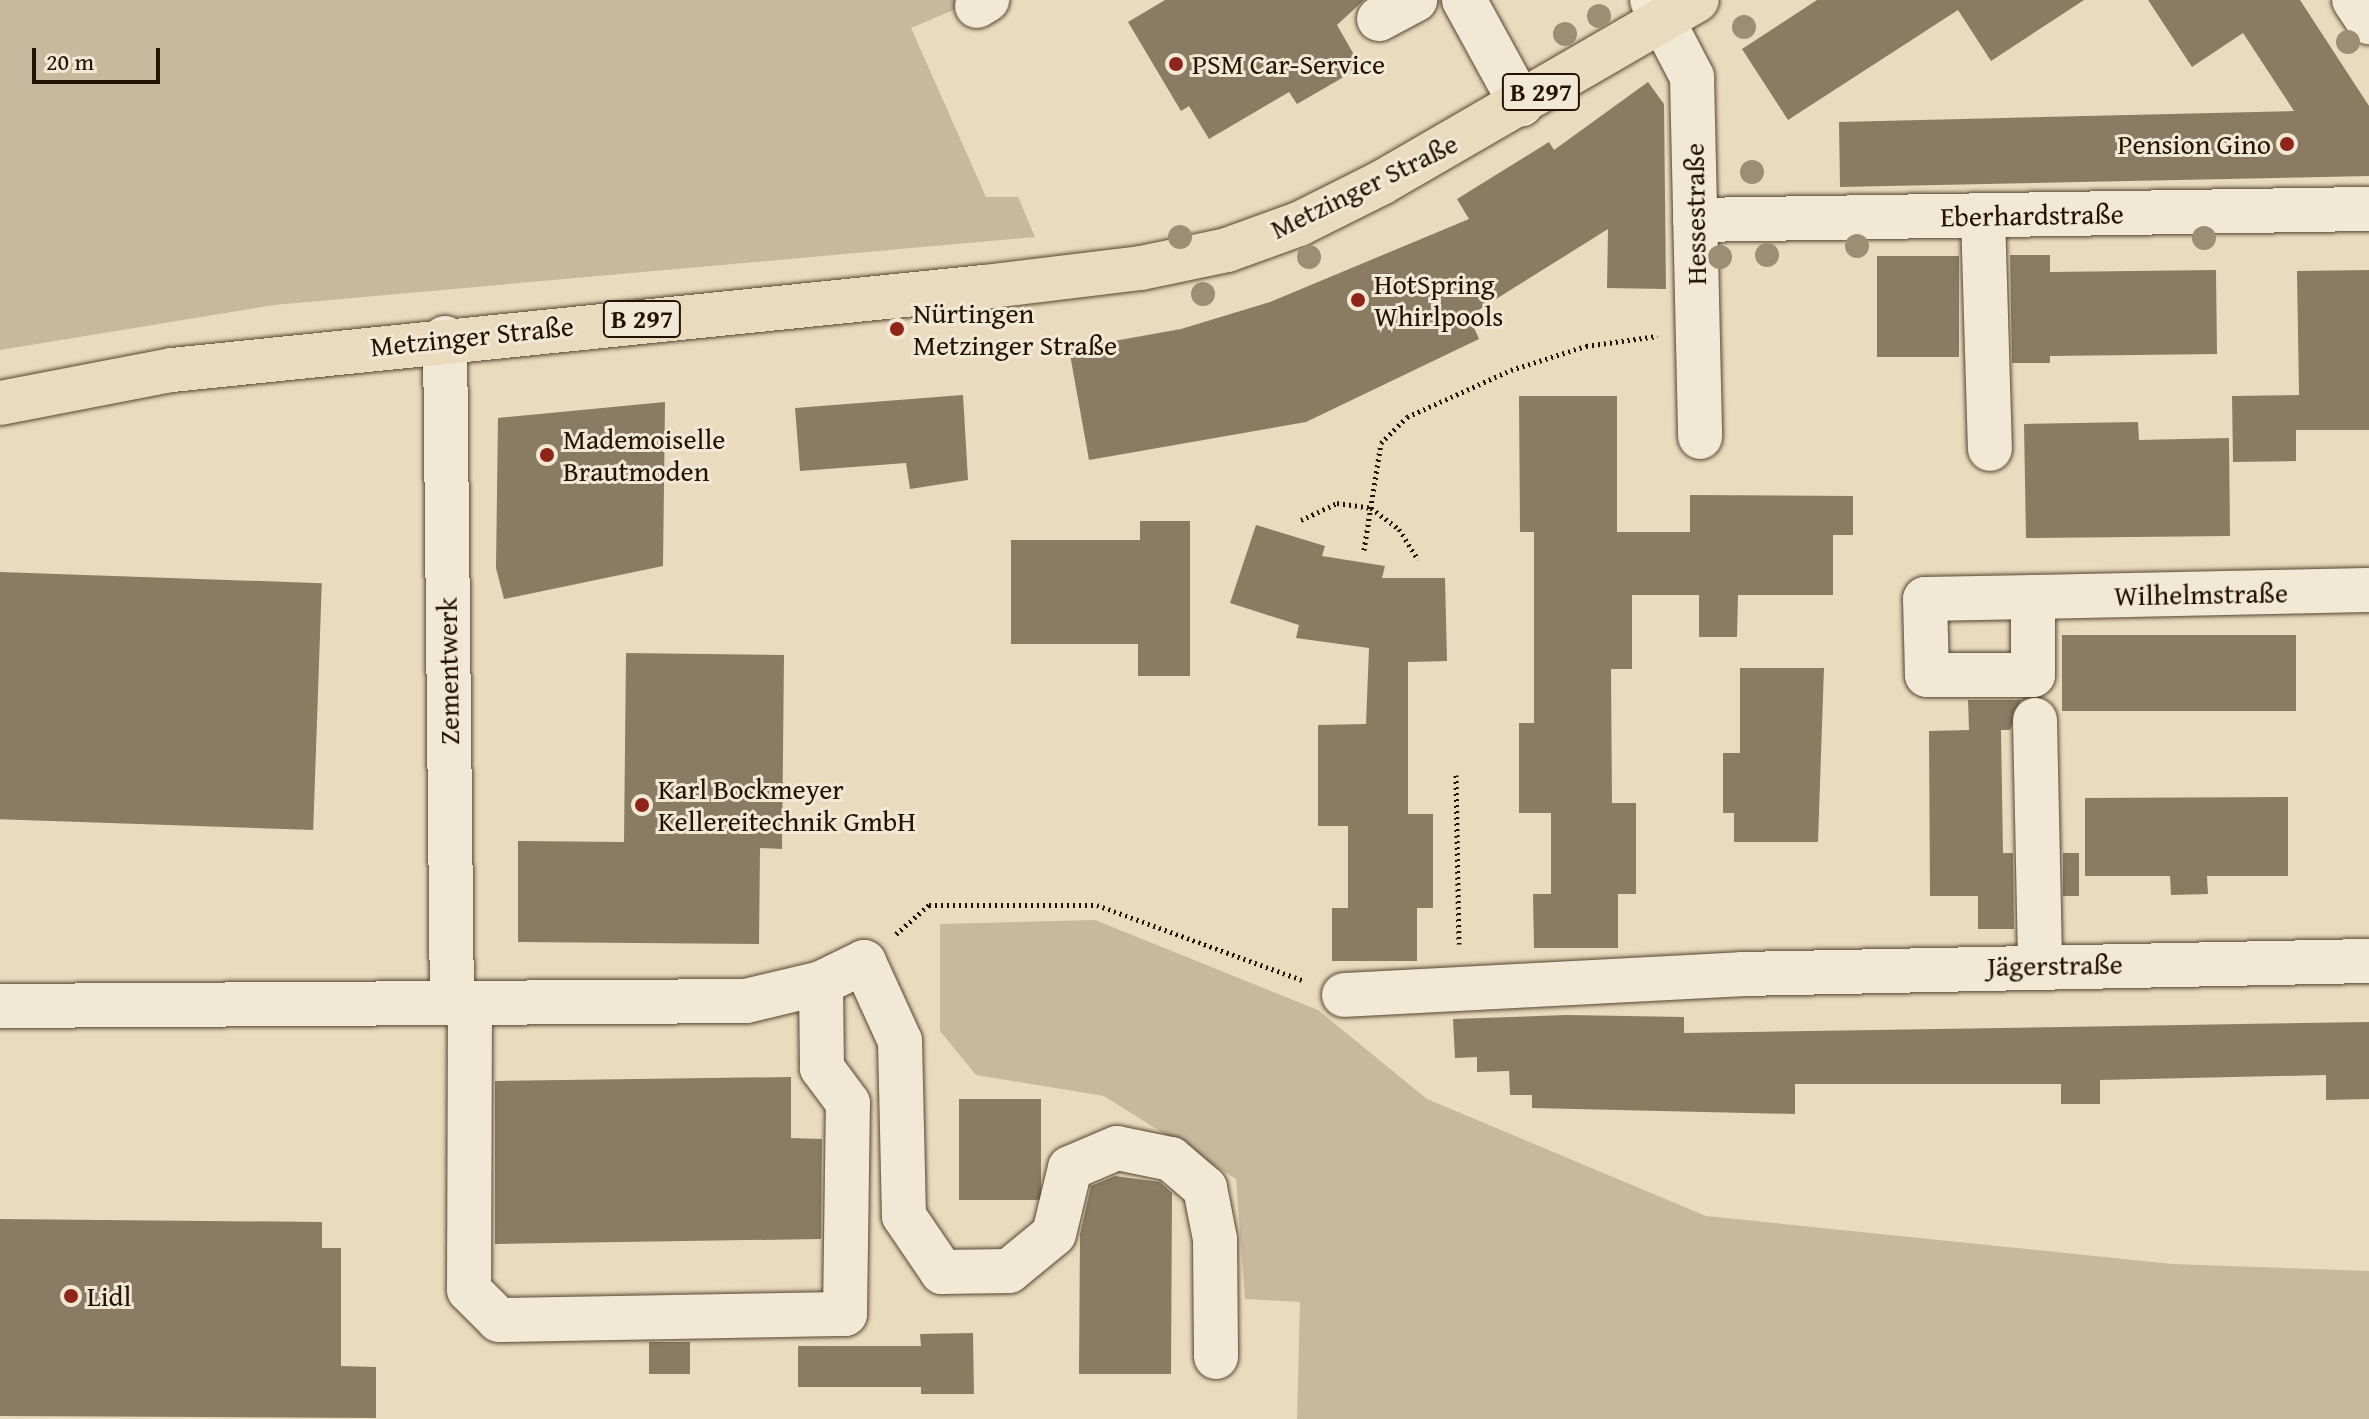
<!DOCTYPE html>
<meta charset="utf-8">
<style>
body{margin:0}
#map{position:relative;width:2369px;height:1419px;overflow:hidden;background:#eadbbe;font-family:"Gentium Book Plus",serif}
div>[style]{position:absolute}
.green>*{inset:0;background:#c8b99e}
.building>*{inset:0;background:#8a7b63;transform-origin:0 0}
.path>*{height:5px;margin-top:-2.5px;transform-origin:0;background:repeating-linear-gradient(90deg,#231300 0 2px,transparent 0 6px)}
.roads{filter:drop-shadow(0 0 2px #554530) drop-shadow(0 0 2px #554530)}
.minor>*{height:44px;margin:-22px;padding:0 22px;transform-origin:22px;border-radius:22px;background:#f1e8d5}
.major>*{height:44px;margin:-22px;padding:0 22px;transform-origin:22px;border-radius:22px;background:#eadbbe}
.trees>*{width:24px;height:24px;margin:-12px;border-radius:50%;background:#9c8d74}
.dots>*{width:22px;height:22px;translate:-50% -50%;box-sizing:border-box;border:4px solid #f1e8d5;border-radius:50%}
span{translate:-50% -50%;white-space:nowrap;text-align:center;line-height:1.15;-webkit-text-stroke:6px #f1e8d5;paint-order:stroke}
.shield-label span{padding:2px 6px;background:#f1e8d5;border:2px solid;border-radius:6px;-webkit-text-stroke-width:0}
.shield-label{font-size:26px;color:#231300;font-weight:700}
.poi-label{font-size:28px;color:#231300}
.left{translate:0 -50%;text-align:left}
.right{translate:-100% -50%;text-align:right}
.street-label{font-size:28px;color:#231300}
.scale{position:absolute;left:32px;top:48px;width:128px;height:36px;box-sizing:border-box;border:4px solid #231300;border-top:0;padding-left:10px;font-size:24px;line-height:28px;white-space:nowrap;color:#231300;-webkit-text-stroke:6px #f1e8d5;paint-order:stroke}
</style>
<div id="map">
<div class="green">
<div style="clip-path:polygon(0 0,977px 0,911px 28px,986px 197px,1018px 197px,1035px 237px,274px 305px,0 350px)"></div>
<div style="clip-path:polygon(1095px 920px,1318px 1010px,1427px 1099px,1706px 1216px,2172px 1264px,2369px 1271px,2369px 1419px,1297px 1419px,1300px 1302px,1245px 1299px,1236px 1179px,1104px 1096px,976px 1075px,940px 1031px,940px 924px)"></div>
</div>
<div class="building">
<div style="clip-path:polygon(1165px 0,1364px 0,1337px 25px,1361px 67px,1297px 104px,1289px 92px,1209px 139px,1189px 106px,1181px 111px,1128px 22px)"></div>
<div style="clip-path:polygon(1817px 0,2084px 0,1991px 61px,1958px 10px,1788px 120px,1742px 49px)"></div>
<div style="clip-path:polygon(2148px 0,2300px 0,2369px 106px,2369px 176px,1840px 187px,1839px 122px,2294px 111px,2243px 33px,2192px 67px)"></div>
<div style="clip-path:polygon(1648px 82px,1664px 104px,1666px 289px,1607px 288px,1608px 229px,1469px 316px,1479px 339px,1306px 422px,1089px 460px,1069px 349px,1181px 329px,1270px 302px,1469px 219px,1457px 199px,1549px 142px,1554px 150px)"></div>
<div style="clip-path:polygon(2010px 255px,2050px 255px,2050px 272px,2216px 270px,2217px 354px,2050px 356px,2050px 363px,2012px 363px)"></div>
<div style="left:1877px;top:256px;width:82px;height:101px"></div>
<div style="clip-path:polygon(2369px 270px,2369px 430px,2296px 430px,2296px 461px,2233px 462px,2232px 396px,2299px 395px,2297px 271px)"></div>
<div style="clip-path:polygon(963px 395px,968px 480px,910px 489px,906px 463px,800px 471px,795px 408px)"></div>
<div style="clip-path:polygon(1519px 396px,1617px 396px,1617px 532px,1690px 532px,1690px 495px,1853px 496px,1853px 535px,1833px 535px,1833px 595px,1738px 595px,1737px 637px,1699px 637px,1699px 595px,1632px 595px,1632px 669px,1611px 669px,1612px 803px,1636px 803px,1636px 894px,1618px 894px,1618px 948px,1534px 948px,1533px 894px,1551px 894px,1551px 813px,1519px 813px,1519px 723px,1534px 723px,1534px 532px,1520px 532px)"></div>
<div style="clip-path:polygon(665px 402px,663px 566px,504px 599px,496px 568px,498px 418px)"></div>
<div style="clip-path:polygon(2138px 422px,2139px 440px,2229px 438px,2230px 536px,2026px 538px,2024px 424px)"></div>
<div style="clip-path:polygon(1140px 521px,1190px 521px,1190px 676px,1138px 676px,1138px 644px,1011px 644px,1011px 540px,1140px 540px)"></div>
<div style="clip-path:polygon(1256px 525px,1325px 546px,1322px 556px,1385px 566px,1382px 578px,1445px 578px,1447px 661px,1408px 662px,1408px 814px,1433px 814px,1433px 908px,1417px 908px,1417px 961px,1332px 961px,1332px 908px,1348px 908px,1348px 826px,1318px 826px,1318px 725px,1366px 724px,1369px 648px,1296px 638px,1299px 625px,1230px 603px)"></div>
<div style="left:0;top:572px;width:322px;height:247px;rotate:2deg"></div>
<div style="left:2296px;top:635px;width:76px;height:234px;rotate:90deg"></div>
<div style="clip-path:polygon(626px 653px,784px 655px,782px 849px,760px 848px,759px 944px,518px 942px,518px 841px,624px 842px)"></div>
<div style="clip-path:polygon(1740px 668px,1824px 668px,1818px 842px,1734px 842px,1734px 813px,1723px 813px,1723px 753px,1740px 753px)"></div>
<div style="clip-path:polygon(1968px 700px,2021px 700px,2010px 730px,2001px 730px,2003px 853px,2013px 853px,2014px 929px,1978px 929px,1978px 896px,1930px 896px,1929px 731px,1969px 730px)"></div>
<div style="clip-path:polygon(2288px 797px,2288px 876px,2207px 876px,2208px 894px,2171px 895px,2170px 876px,2085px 876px,2085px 798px)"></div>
<div style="left:2063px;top:853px;width:16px;height:43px"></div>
<div style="clip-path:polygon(1567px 1015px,1684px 1017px,1684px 1033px,2369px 1022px,2369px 1099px,2326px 1100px,2326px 1075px,2100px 1080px,2100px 1104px,2061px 1104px,2061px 1084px,1795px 1084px,1795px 1114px,1532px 1108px,1532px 1095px,1510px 1095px,1509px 1071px,1477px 1072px,1477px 1057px,1455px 1058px,1453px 1019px)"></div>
<div style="clip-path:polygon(791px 1077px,791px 1138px,822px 1139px,821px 1239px,495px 1244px,495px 1081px)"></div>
<div style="left:959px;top:1099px;width:82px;height:101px"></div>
<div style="clip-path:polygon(1115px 1176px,1160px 1182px,1172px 1193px,1171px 1374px,1079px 1374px,1080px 1234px,1091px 1186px)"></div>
<div style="clip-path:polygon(0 1219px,322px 1222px,322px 1248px,341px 1248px,341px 1366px,376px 1367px,376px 1418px,0 1416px)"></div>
<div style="clip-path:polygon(973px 1333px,974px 1394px,921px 1394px,921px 1387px,798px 1387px,798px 1346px,921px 1346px,920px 1334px)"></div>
<div style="left:649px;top:1342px;width:41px;height:32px"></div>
</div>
<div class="path">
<div style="left:1301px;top:520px;width:40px;rotate:-25deg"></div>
<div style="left:1337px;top:503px;width:34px;rotate:8deg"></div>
<div style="left:1371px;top:508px;width:35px;rotate:37deg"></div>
<div style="left:1399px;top:529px;width:36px;rotate:58deg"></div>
<div style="left:1364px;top:550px;width:108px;rotate:-81deg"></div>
<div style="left:1381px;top:443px;width:37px;rotate:-45deg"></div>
<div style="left:1407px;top:417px;width:114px;rotate:-24.3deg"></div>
<div style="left:1511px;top:370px;width:79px;rotate:-17.7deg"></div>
<div style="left:1586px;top:346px;width:72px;rotate:-8deg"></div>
<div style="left:1456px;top:775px;width:169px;rotate:89deg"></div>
<div style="left:896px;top:934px;width:44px;rotate:-41.3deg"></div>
<div style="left:929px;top:905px;width:168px"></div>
<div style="left:1097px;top:905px;width:221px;rotate:20.1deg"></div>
</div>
<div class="roads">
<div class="minor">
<div style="left:1464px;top:0;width:119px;rotate:61.3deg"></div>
<div style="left:1652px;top:0;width:87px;rotate:62.5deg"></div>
<div style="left:1692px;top:77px;width:360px;rotate:88.7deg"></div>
<div style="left:2354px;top:0;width:27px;rotate:56deg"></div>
<div style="left:977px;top:6px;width:12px;rotate:-31deg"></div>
<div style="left:1379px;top:19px;width:41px;rotate:-27.8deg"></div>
<div style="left:1983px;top:216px;width:233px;rotate:88.3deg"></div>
<div style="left:1695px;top:220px;width:674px;rotate:-0.94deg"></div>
<div style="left:445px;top:338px;width:666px;rotate:89.4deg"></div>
<div style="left:2033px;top:597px;width:78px;rotate:90deg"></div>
<div style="left:2033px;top:675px;width:106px;rotate:180deg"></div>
<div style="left:1927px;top:675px;width:76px;rotate:-91.5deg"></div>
<div style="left:1925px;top:599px;width:108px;rotate:-1.1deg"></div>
<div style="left:2033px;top:597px;width:336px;rotate:-1.2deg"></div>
<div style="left:2035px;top:720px;width:245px;rotate:88.8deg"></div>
<div style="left:1344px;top:995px;width:399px;rotate:-3deg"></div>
<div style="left:1742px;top:974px;width:627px;rotate:-1.19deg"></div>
<div style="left:470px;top:1004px;width:286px;rotate:90.2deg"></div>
<div style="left:469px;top:1290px;width:42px;rotate:45deg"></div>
<div style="left:499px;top:1320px;width:346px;rotate:-1deg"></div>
<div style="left:845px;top:1314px;width:211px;rotate:-89.2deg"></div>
<div style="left:848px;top:1103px;width:44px;rotate:-126.6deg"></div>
<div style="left:822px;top:1068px;width:85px;rotate:-90.7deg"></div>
<div style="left:0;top:1006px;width:746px;rotate:-0.38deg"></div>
<div style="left:746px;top:1001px;width:77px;rotate:-13.5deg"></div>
<div style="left:821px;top:983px;width:48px;rotate:-26deg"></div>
<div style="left:864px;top:962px;width:87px;rotate:65.5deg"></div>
<div style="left:900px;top:1041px;width:175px;rotate:88.7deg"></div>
<div style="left:904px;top:1216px;width:68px;rotate:55.8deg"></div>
<div style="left:942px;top:1272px;width:67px;rotate:-0.9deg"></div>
<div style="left:1009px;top:1271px;width:58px;rotate:-39.4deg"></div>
<div style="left:1054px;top:1234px;width:68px;rotate:-76.4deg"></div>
<div style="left:1070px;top:1168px;width:51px;rotate:-23.1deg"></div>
<div style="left:1117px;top:1148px;width:55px;rotate:11.5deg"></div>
<div style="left:1171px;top:1159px;width:45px;rotate:40.5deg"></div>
<div style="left:1205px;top:1188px;width:52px;rotate:78.9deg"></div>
<div style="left:1215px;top:1239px;width:118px;rotate:89.5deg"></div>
</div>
<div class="major">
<div style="left:0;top:403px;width:175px;rotate:-10.9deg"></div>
<div style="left:172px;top:370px;width:816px;rotate:-5.84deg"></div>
<div style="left:984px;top:287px;width:158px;rotate:-6.9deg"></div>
<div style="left:1141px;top:268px;width:88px;rotate:-11.8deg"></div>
<div style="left:1227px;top:250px;width:77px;rotate:-19.9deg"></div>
<div style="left:1299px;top:224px;width:92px;rotate:-26.6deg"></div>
<div style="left:1381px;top:183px;width:365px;rotate:-30.1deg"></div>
</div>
</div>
<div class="trees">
<div style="left:1599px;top:16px"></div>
<div style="left:1744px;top:27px"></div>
<div style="left:1565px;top:34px"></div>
<div style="left:2348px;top:42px"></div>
<div style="left:1752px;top:172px"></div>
<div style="left:1180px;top:237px"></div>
<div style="left:2204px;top:238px"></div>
<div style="left:1857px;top:246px"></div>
<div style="left:1767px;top:255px"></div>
<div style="left:1309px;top:257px"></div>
<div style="left:1720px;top:257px"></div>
<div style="left:1203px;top:294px"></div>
</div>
<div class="dots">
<div style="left:1176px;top:64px;background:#8f2418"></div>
<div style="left:2287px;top:144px;background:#8f2418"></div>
<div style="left:1358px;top:300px;background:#8f2418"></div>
<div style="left:897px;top:329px;background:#8f2418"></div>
<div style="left:547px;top:455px;background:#8f2418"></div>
<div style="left:642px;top:805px;background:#8f2418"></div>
<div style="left:71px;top:1296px;background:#8f2418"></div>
</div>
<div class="shield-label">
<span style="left:1541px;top:92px">B 297</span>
<span style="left:642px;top:319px">B 297</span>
</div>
<div class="poi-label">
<span class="left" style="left:1192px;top:64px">PSM Car-Service</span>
<span class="right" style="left:2271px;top:144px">Pension Gino</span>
<span class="left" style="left:1374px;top:300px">HotSpring<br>Whirlpools</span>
<span class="left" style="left:913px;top:329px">Nürtingen<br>Metzinger Straße</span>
<span class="left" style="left:563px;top:455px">Mademoiselle<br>Brautmoden</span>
<span class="left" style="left:658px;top:805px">Karl Bockmeyer<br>Kellereitechnik GmbH</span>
<span class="left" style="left:87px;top:1296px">Lidl</span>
</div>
<div class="street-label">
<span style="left:1364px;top:186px;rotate:-26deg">Metzinger Straße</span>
<span style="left:1695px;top:214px;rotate:-91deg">Hessestraße</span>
<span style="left:2032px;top:215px;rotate:-1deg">Eberhardstraße</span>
<span style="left:472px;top:336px;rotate:-6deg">Metzinger Straße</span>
<span style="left:2201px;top:594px;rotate:-1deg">Wilhelmstraße</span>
<span style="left:448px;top:671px;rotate:-91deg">Zementwerk</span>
<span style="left:2055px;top:965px;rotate:-1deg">Jägerstraße</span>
</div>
<div class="scale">20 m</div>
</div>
